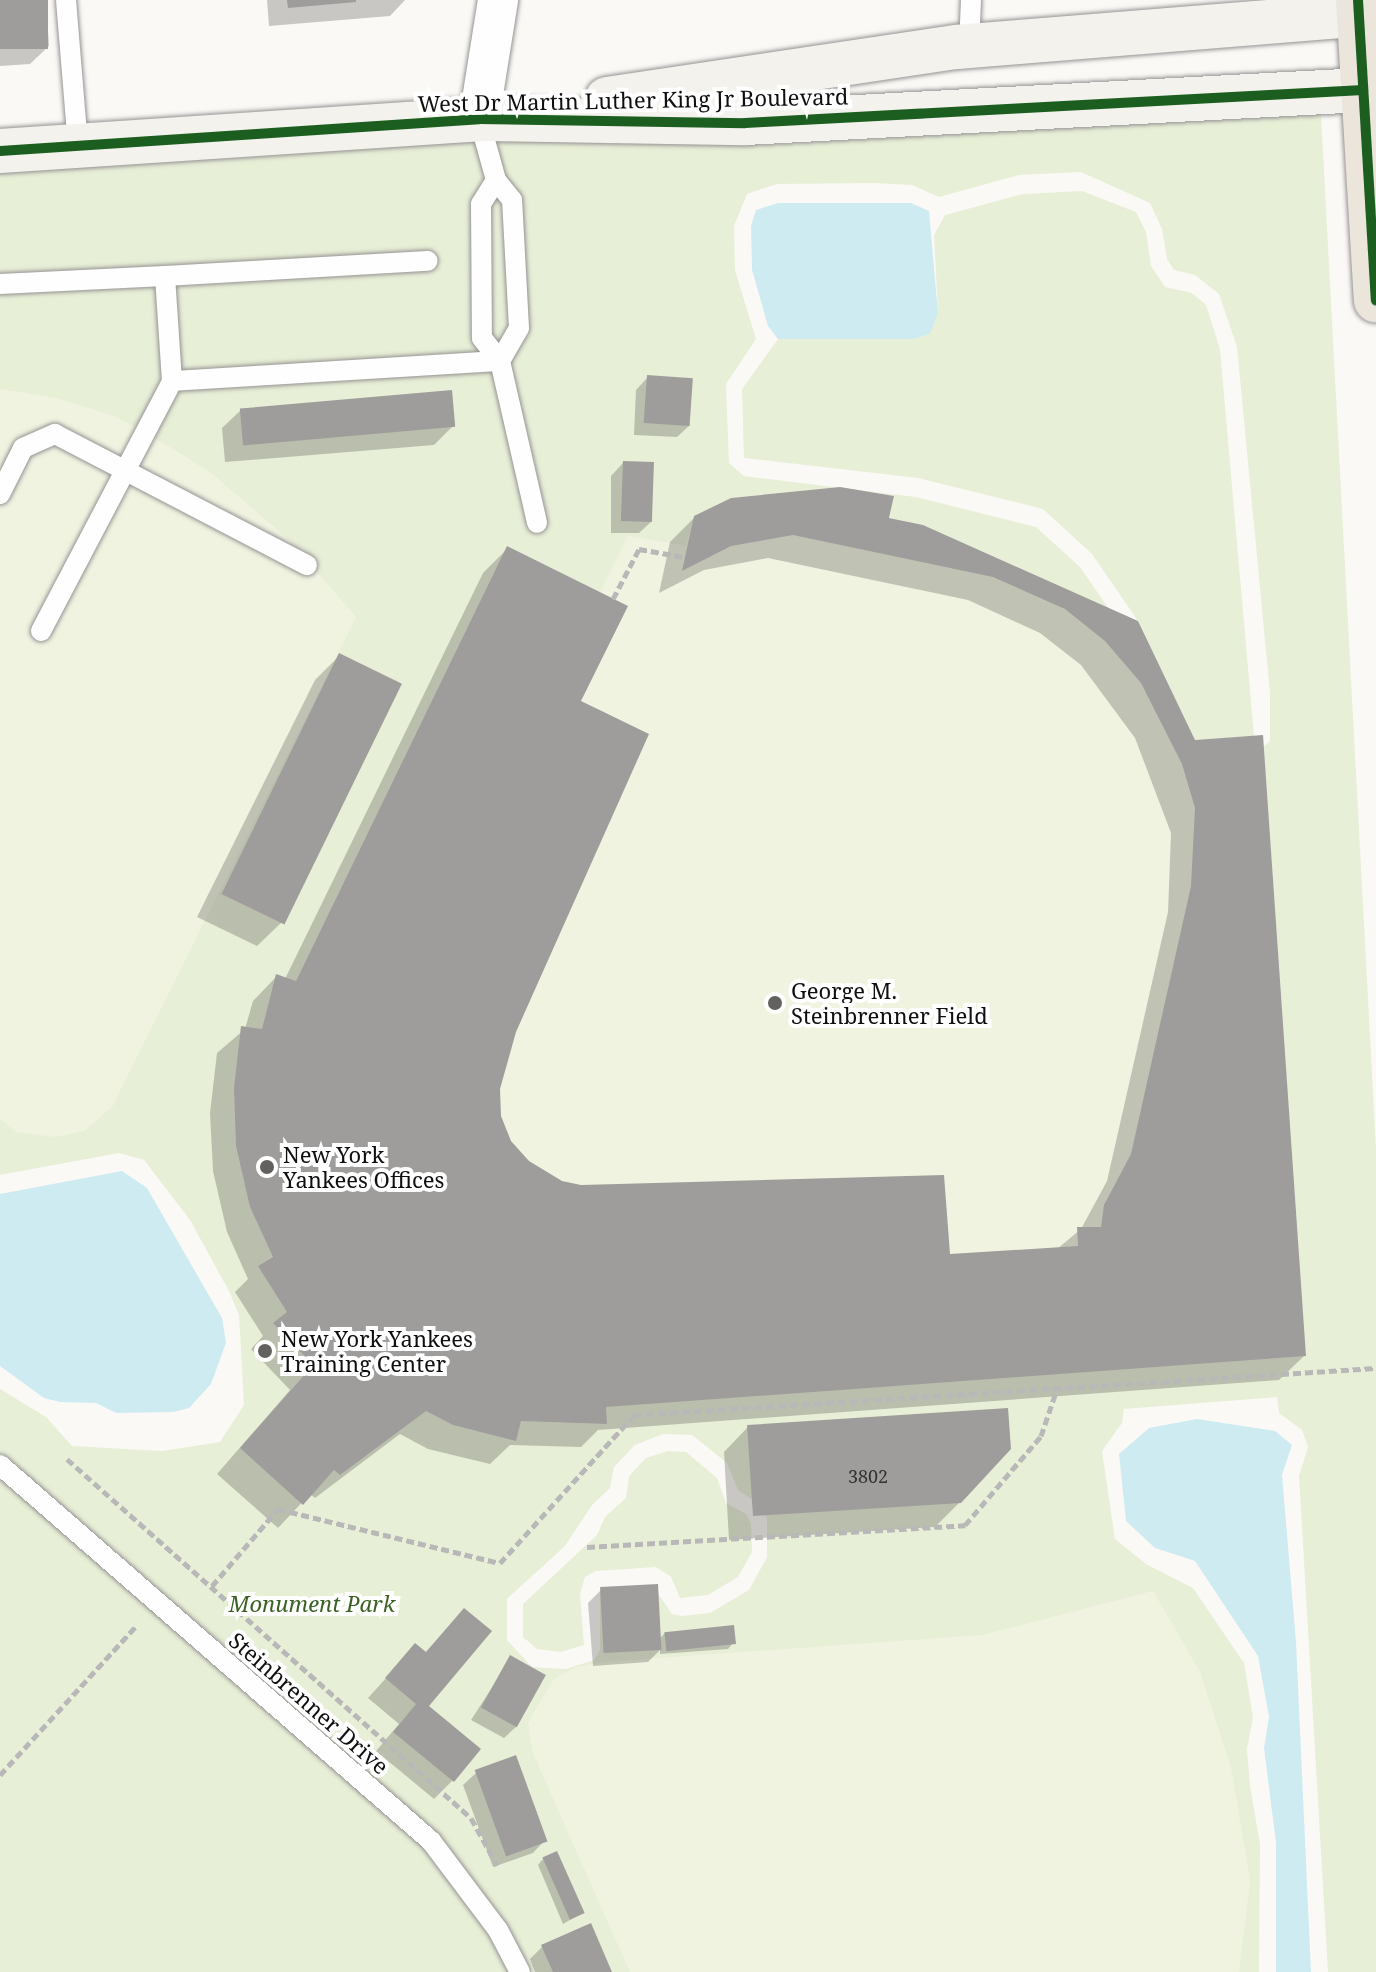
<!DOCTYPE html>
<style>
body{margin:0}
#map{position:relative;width:1376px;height:1972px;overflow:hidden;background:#fbf9f6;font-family:"Noto Serif",serif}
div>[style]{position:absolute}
.green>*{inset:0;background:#e8efd7}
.pitch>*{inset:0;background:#f1f3e1}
.water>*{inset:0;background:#ceebf2}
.shadow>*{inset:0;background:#0003}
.building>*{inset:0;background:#9f9d9b;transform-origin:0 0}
.path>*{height:5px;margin-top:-2.5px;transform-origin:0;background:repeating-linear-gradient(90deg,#b9b8b8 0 8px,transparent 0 12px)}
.roads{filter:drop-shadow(0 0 2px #959493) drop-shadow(0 0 2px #959493)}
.lane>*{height:20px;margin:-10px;padding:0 10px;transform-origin:10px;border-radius:10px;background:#fefefe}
.street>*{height:40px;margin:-20px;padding:0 20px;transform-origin:20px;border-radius:20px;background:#fefefe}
.secondary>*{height:44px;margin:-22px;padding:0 22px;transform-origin:22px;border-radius:22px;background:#f4f2ec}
.primary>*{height:44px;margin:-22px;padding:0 22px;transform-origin:22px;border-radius:22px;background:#ebe5dc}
.cycleway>*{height:10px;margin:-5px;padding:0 5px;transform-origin:5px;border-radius:5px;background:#1b5e20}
.dots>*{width:22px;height:22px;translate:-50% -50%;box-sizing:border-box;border:4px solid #fff;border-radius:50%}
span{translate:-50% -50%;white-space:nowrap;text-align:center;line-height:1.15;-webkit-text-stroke:8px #fff;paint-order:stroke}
.number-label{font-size:18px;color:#333232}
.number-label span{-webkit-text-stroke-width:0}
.street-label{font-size:22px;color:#0f0f0f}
.poi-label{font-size:22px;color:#0f0f0f}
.left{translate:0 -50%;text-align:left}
.park-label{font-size:22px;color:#3b6224;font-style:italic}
</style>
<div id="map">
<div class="green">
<div style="clip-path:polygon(evenodd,1321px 114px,1376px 1149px,1376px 1972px,1328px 1972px,1299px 1476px,1308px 1447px,1302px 1430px,1279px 1413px,1277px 1397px,1124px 1409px,1122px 1423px,1102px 1451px,1115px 1539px,1146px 1564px,1193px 1588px,1244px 1663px,1253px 1717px,1247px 1749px,1250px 1786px,1260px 1844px,1259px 1972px,0 1972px,0 1389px,46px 1417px,72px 1446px,162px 1451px,220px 1442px,244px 1405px,239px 1315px,229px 1291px,190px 1220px,144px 1160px,119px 1153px,0 1175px,0 173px,478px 140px,764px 145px,1321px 114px,1081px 172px,1150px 203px,1162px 229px,1167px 259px,1174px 270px,1195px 275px,1219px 294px,1237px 347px,1270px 693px,1270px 741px,1255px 755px,1183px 753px,1124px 631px,1080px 567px,1036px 527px,916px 497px,744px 476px,729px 463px,726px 384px,756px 339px,735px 270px,734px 226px,747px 194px,777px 184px,874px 183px,912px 185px,939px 197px,1019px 175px,1081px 172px,1321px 114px,663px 1434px,692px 1435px,727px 1463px,738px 1490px,759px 1504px,767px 1519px,767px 1557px,749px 1590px,710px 1613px,682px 1616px,672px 1614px,652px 1585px,600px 1589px,600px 1650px,594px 1660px,566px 1669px,532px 1667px,507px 1640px,507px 1599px,565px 1546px,592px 1505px,610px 1488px,614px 1467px,635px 1445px,663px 1434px)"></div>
<div style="clip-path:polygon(1082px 191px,1136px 212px,1146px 232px,1151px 266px,1165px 287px,1192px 293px,1206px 305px,1220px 349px,1254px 736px,1195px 740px,1138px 621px,1092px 554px,1043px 509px,918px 478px,744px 458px,742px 389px,778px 339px,913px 339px,938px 313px,934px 235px,945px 215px,1023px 194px)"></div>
<div style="clip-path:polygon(668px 1451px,686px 1452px,717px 1478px,726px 1503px,746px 1514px,751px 1524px,752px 1552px,738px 1577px,708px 1595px,680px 1598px,671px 1577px,656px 1567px,596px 1571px,585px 1577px,580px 1594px,584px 1645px,561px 1652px,537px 1649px,523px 1637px,523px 1604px,597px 1535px,605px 1517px,626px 1498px,629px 1476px,646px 1458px)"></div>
</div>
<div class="pitch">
<div style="clip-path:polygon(0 389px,56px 398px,114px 416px,165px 444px,211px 473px,288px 539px,356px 617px,112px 1107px,84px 1131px,55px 1137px,16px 1132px,0 1119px)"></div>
<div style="clip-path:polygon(840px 487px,894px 496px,890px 518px,923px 525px,1138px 621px,1195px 740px,1263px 735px,1306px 1356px,606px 1407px,607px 1424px,521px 1421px,516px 1441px,453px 1425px,426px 1411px,340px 1475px,334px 1470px,303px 1505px,240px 1448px,312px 1365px,273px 1323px,287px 1312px,258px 1266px,272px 1256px,250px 1207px,236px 1146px,234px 1088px,241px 1026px,262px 1029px,276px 974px,296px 980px,507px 546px,600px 592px,628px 536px,686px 546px,694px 516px,731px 498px)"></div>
<div style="clip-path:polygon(1153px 1591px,1200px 1672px,1231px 1768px,1250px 1881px,1239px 1972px,630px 1972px,533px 1753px,528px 1723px,553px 1680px,574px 1668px,603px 1662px,983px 1635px)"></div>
</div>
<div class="water">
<div style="clip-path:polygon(778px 203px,911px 203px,929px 211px,938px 313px,930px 334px,913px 339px,778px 339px,768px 326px,752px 270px,751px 226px,756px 210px)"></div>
<div style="clip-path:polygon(122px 1171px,147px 1188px,222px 1318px,226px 1343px,211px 1384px,189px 1408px,173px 1412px,116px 1413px,96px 1403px,60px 1402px,44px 1398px,0 1366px,0 1194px)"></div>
<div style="clip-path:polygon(1197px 1419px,1275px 1431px,1292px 1445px,1282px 1475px,1296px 1642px,1311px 1972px,1276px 1972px,1276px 1843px,1264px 1748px,1269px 1717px,1258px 1656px,1195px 1561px,1155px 1548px,1126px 1521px,1119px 1454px,1149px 1428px)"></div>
</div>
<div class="shadow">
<div style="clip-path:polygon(0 0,46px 0,49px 46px,30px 64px,0 66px)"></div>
<div style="clip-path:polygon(267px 0,405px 0,390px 16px,269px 26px)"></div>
<div style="clip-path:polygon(648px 377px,690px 425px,677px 437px,634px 435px,636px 390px)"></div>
<div style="clip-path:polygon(241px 410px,453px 426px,434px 445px,225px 462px,222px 428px)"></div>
<div style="clip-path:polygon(623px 463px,652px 521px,639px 533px,611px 533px,611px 476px)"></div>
<div style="clip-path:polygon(695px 517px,887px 520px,1137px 622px,1194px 742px,1304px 1356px,1279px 1380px,598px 1430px,581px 1447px,510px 1445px,490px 1464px,428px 1449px,400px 1434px,315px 1498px,310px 1494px,278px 1528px,217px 1474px,290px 1390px,251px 1349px,263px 1336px,235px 1292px,248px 1279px,227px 1232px,213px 1171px,210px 1113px,217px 1053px,245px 1029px,253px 1001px,277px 976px,285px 979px,483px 573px,507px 549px,578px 702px,514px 1031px,498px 1089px,499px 1116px,510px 1142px,527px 1163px,561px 1183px,948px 1256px,1057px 1249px,1081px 1229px,1107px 1181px,1168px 912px,1171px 833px,1135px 738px,1081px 665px,1040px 633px,968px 600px,768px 558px,704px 570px,659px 593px,670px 542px)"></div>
<div style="clip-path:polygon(339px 656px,282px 922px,257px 946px,197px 917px,315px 680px)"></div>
<div style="clip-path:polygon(748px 1427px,960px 1502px,935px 1527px,729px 1540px,724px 1452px)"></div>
<div style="clip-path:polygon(601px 1590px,659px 1639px,665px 1633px,733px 1643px,728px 1649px,660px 1654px,660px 1650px,648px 1662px,593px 1666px,588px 1603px)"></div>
<div style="clip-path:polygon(464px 1611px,426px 1706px,452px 1781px,434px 1799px,376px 1751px,399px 1724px,368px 1698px,415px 1646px,425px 1653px)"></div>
<div style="clip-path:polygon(511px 1658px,517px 1726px,504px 1738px,471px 1720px)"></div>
<div style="clip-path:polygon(515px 1758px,545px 1840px,533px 1853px,493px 1867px,463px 1785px,476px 1773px)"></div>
<div style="clip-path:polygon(543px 1859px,582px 1913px,563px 1924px,538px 1865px)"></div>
<div style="clip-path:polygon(542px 1947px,610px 1972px,535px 1972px,530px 1959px)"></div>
</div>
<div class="building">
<div style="left:0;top:0;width:48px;height:49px"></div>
<div style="clip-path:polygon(287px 0,356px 0,356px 2px,288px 8px)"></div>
<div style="left:647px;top:375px;width:46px;height:48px;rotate:4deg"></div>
<div style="left:452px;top:390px;width:37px;height:213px;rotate:85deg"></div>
<div style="left:623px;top:461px;width:31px;height:60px;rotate:2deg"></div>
<div style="clip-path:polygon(840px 487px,894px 496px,889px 518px,923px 525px,1138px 621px,1195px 740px,1263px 735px,1306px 1356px,606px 1407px,607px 1424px,521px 1421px,516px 1441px,453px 1425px,426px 1411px,340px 1475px,334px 1470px,303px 1505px,240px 1448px,313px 1365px,273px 1323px,287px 1312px,258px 1266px,273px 1257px,250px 1207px,236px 1146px,234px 1088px,241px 1026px,262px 1029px,276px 974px,296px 981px,507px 546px,628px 606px,581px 701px,649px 734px,516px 1032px,500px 1089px,501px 1116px,511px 1141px,529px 1161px,562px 1181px,581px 1185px,944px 1175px,950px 1254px,1078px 1246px,1077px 1227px,1101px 1227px,1104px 1205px,1131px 1154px,1191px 886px,1195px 808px,1182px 764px,1141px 683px,1105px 641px,1065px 609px,993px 577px,793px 535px,731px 546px,682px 571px,694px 516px,731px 498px)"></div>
<div style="left:339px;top:653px;width:70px;height:268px;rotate:26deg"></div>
<div style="clip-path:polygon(1008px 1408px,1011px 1449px,961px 1503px,753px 1516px,747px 1425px)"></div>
<div style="left:658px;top:1584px;width:66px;height:58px;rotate:87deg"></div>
<div style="clip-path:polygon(464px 1608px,492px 1631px,429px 1706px,481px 1749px,454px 1782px,393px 1732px,416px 1704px,385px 1678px,415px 1643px,426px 1652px)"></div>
<div style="left:734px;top:1625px;width:19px;height:70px;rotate:84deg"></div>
<div style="left:510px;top:1655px;width:41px;height:60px;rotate:29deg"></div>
<div style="left:516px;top:1755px;width:92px;height:44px;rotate:70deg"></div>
<div style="left:557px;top:1851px;width:68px;height:16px;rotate:66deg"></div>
<div style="clip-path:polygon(591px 1923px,612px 1972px,553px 1972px,541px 1945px)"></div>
</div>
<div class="path">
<div style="left:613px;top:599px;width:56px;rotate:-62.5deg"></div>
<div style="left:639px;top:549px;width:46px;rotate:10.1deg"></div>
<div style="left:67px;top:1459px;width:540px;rotate:41.62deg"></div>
<div style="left:471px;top:1818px;width:54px;rotate:61deg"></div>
<div style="left:587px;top:1547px;width:379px;rotate:-3.3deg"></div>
<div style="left:965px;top:1525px;width:117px;rotate:-49.5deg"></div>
<div style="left:1041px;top:1436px;width:50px;rotate:-71.2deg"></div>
<div style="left:212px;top:1586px;width:101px;rotate:-49.4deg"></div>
<div style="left:278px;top:1509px;width:228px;rotate:13.7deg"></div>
<div style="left:500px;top:1563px;width:200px;rotate:-47.8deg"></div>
<div style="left:634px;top:1415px;width:743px;rotate:-3.62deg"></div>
<div style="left:0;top:1775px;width:203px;rotate:-47.6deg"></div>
</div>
<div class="roads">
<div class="lane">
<div style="left:66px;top:0;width:145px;rotate:85.3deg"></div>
<div style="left:969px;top:46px;width:46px;rotate:-87.5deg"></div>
<div style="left:496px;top:180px;width:28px;rotate:122deg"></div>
<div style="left:481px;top:204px;width:134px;rotate:89.6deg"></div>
<div style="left:482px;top:338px;width:29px;rotate:52deg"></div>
<div style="left:500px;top:361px;width:166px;rotate:77.1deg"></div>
<div style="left:165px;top:276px;width:263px;rotate:-3.3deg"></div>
<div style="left:0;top:284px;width:165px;rotate:-2.8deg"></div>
<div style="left:165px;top:276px;width:105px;rotate:86.2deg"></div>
<div style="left:172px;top:381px;width:329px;rotate:-3.5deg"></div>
<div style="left:500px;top:361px;width:38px;rotate:-60deg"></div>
<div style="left:519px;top:328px;width:128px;rotate:-93.1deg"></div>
<div style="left:512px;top:200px;width:26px;rotate:-129deg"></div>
<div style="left:496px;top:180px;width:63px;rotate:-105.6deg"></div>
<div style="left:0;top:494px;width:51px;rotate:-63.4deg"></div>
<div style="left:23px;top:448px;width:35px;rotate:-24deg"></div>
<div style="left:55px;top:434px;width:284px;rotate:27.5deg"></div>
<div style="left:41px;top:631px;width:282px;rotate:-62.3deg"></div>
<div style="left:0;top:1465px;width:572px;rotate:41.1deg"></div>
<div style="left:431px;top:1841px;width:111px;rotate:53deg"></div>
<div style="left:498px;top:1930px;width:47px;rotate:62.4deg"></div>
</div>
<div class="street">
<div style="left:479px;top:119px;width:121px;rotate:-80.9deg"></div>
</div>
<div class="secondary">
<div style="left:607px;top:99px;width:354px;rotate:-8.5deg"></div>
<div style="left:957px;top:47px;width:403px;rotate:-4.6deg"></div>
<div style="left:0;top:151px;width:480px;rotate:-3.8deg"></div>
<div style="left:479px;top:119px;width:266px;rotate:0.9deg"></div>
<div style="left:745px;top:123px;width:619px;rotate:-3.06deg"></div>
</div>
<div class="primary">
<div style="left:1358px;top:0;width:301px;rotate:86.6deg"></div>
</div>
</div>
<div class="cycleway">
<div style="left:1358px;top:0;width:301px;rotate:86.6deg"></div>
<div style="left:0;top:151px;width:480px;rotate:-3.8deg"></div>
<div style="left:479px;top:119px;width:266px;rotate:0.9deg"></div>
<div style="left:745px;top:123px;width:619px;rotate:-3.06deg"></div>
</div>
<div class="dots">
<div style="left:775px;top:1003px;background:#626160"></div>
<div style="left:267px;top:1167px;background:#626160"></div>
<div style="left:265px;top:1351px;background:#626160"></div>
</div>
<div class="number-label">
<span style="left:868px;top:1476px">3802</span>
</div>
<div class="street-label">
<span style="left:633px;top:100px;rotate:-1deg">West Dr Martin Luther King Jr Boulevard</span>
<span style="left:309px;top:1703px;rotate:41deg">Steinbrenner Drive</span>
</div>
<div class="poi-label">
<span class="left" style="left:791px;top:1003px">George M.<br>Steinbrenner Field</span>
<span class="left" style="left:283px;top:1167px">New York<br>Yankees Offices</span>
<span class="left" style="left:281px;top:1351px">New York Yankees<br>Training Center</span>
</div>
<div class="park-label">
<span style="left:312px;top:1604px">Monument Park</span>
</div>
</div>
